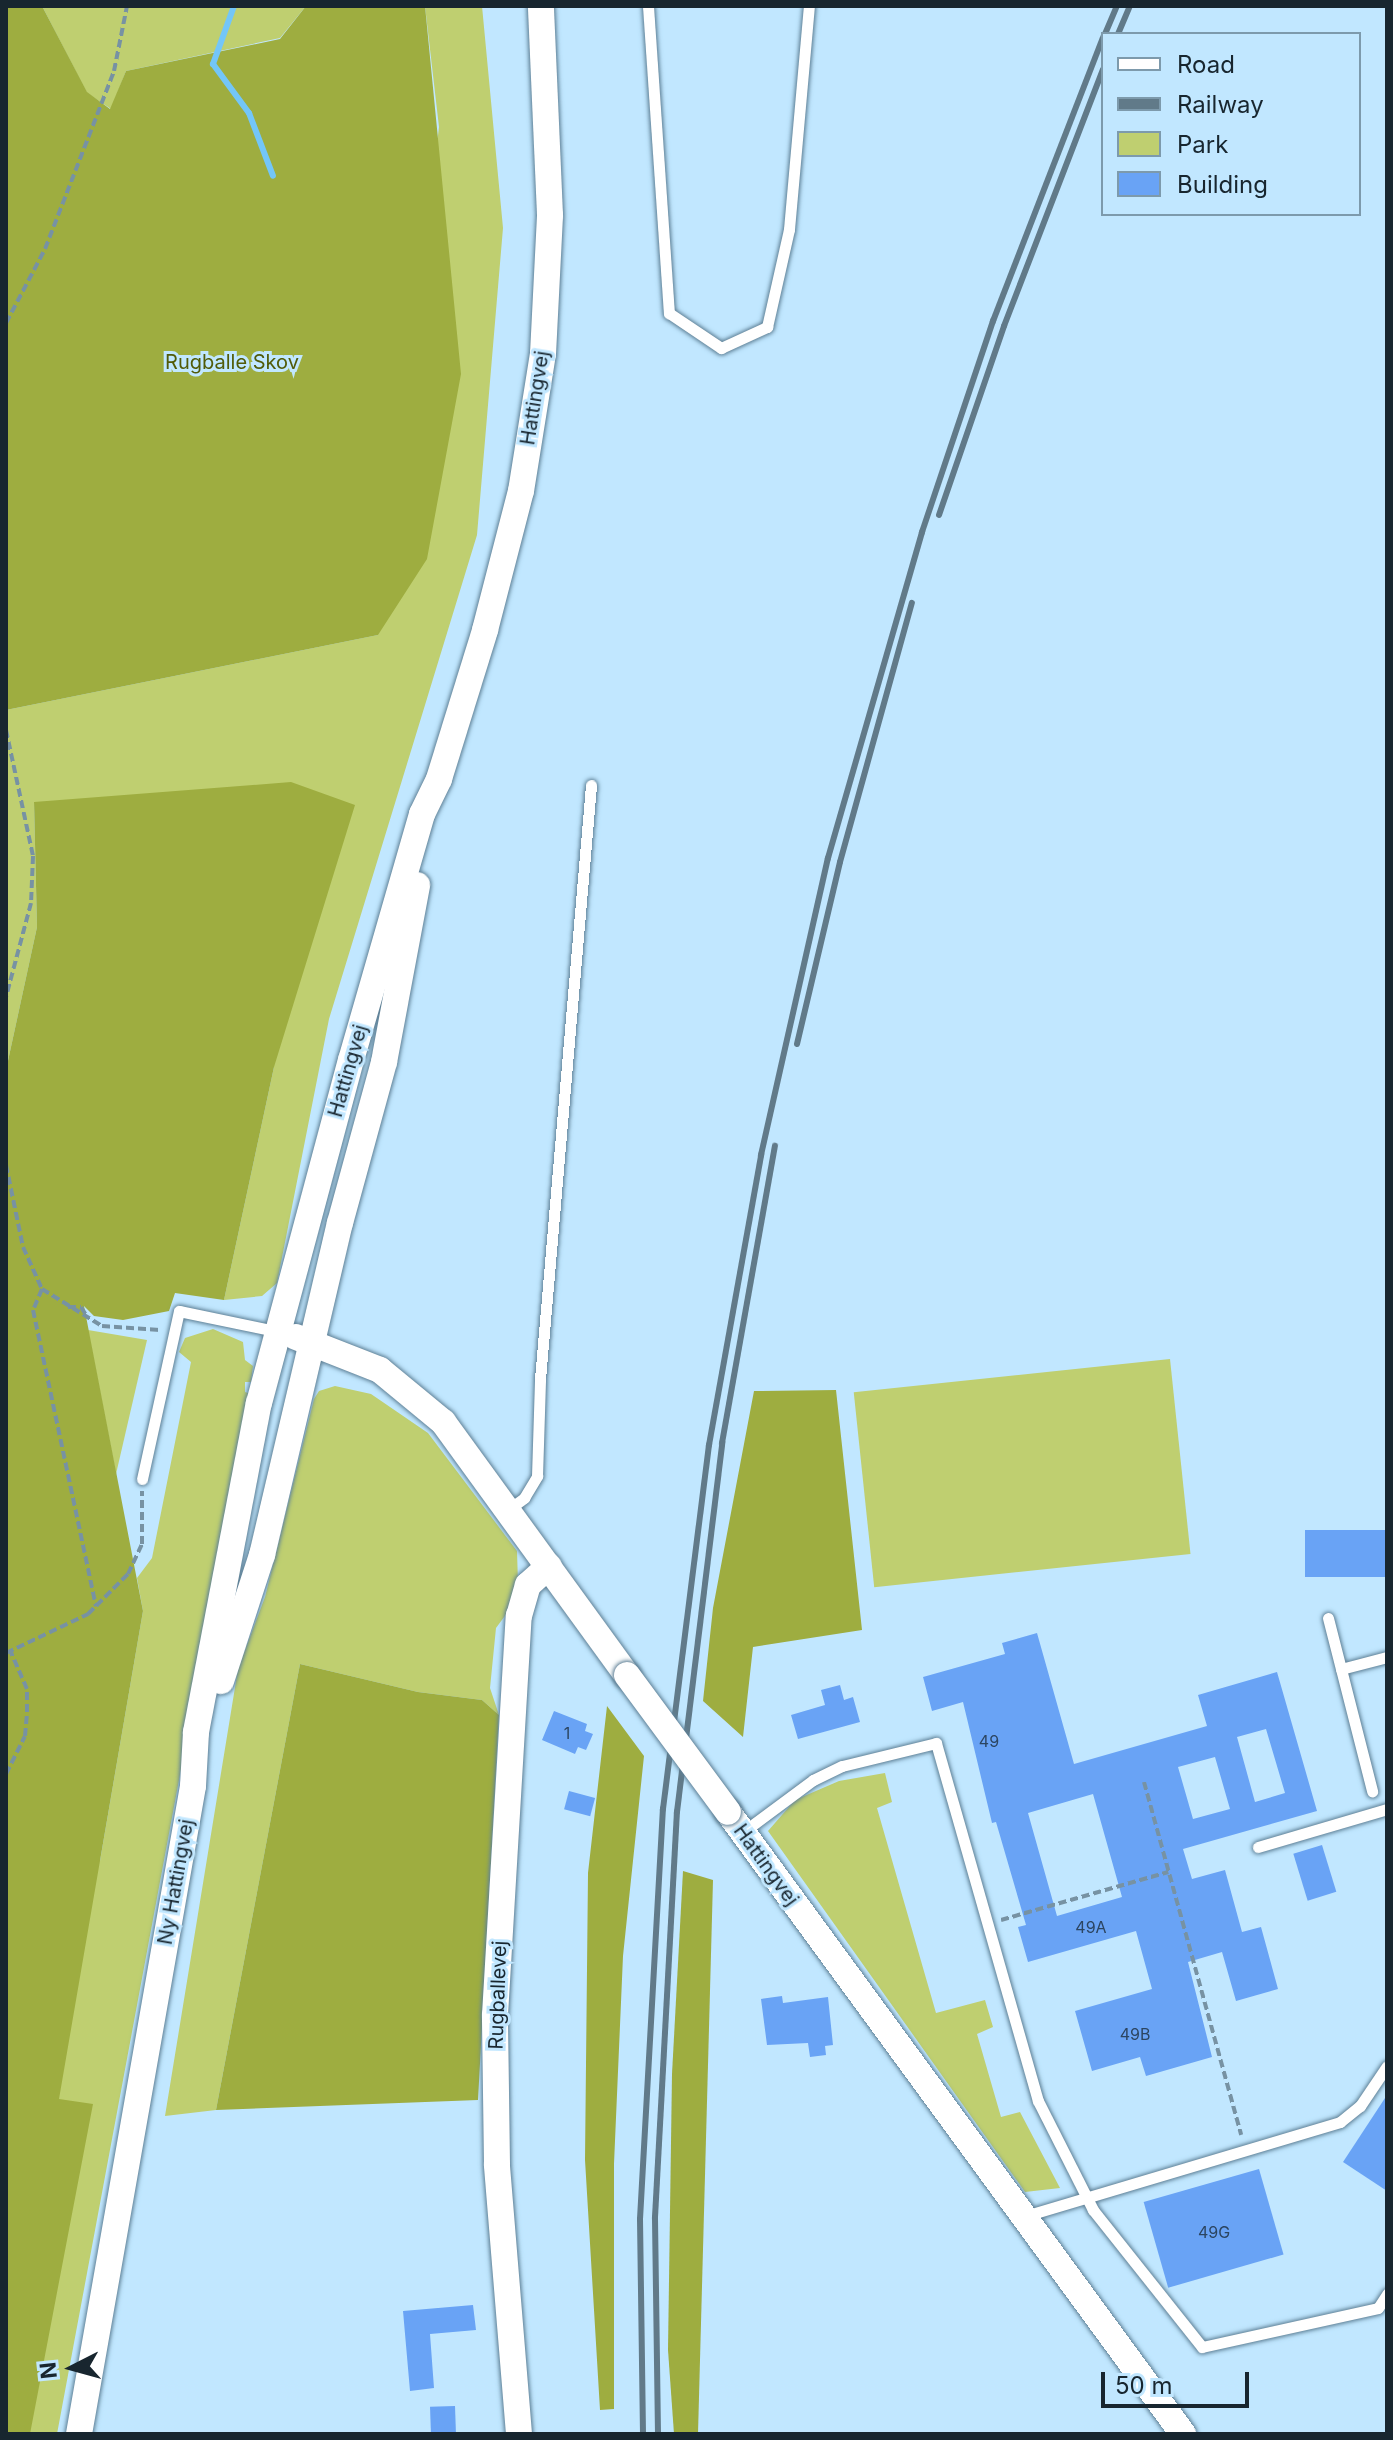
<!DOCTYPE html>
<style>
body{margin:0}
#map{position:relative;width:1393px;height:2440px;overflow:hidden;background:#c1e7ff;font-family:Inter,sans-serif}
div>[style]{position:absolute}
.green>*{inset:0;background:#bfcf70;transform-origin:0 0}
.forest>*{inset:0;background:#9ead40}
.stream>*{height:6px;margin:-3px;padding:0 3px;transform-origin:3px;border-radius:3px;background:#73c6f8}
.building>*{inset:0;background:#69a3f5;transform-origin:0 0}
.path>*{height:4px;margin-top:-2px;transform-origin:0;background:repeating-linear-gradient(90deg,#7792a3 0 8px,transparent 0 12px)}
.roads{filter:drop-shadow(0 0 2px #5e8096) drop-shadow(0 0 2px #5e8096)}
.service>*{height:11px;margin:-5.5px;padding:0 5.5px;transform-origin:5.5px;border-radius:5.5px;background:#fff}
.tertiary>*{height:26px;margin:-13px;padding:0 13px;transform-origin:13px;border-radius:13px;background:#fff}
.rail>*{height:6px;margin:-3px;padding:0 3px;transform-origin:3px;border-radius:3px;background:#617a89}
.bridges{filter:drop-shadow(0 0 2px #5e8096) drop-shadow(0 0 2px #5e8096)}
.tertiary-bridge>*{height:26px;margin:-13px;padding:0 13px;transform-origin:13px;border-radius:13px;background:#fff}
span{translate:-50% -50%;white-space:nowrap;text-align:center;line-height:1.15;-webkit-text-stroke:6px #c1e7ff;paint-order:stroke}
.number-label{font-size:16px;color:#2c4560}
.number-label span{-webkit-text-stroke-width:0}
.park-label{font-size:20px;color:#515b09}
.street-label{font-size:20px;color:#18262f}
.frame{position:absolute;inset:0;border:8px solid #18262f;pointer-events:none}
.legend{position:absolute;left:1101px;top:32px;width:260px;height:184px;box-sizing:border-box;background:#c1e7ff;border:2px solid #7d9aac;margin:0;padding:10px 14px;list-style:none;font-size:24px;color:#18262f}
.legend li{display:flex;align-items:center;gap:16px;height:40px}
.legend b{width:40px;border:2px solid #7d9aac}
.north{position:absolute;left:32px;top:2328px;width:80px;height:80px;-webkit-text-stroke:6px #c1e7ff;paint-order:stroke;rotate:264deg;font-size:22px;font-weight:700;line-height:32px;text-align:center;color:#18262f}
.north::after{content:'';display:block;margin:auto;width:28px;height:36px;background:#18262f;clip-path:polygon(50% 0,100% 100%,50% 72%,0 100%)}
.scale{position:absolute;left:1101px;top:2372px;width:148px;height:36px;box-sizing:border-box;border:4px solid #18262f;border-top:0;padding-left:10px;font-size:24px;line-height:28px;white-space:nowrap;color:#18262f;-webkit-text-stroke:6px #c1e7ff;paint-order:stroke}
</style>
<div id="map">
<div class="green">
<div style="clip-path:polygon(42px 6px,306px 6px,280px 38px,126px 71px,111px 109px,87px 93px)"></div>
<div style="clip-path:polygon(425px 6px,482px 6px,503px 228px,477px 535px,329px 1019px,277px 1283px,262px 1296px,224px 1300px,274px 1067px,34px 802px,37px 927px,6px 1070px,6px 710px,378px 635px,439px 127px)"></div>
<div style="clip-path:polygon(213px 1329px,243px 1342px,245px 1360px,253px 1366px,251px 1382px,245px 1382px,245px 1392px,251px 1394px,57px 2434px,6px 2434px,6px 1675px,100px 1861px,143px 1611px,137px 1578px,152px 1558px,191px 1362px,179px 1352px,185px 1338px)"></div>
<div style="clip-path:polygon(88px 1330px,147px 1340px,116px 1474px)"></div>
<div style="left:1170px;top:1359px;width:196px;height:318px;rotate:84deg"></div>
<div style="clip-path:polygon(335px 1386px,371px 1394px,428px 1433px,517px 1551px,518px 1583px,510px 1609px,496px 1628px,490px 1688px,499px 1715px,482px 1700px,418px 1692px,300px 1664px,216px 2110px,165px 2116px,238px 1669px,265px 1597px,314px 1399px,319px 1391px)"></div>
<div style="clip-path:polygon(885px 1773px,892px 1802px,877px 1808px,936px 2013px,985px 2000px,993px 2027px,977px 2034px,1001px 2117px,1020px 2112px,1060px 2188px,1025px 2192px,768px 1831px,795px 1800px,839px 1781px)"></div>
</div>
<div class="forest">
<div style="clip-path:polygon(6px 6px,42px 6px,87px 92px,110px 109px,126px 71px,280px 39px,306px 6px,425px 6px,461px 374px,427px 559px,378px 635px,6px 710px)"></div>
<div style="clip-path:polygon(291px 782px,355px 805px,274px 1067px,224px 1300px,175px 1293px,169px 1311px,123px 1320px,94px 1316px,84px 1306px,143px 1611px,59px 2099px,93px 2104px,30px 2434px,6px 2434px,6px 1070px,37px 927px,34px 802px)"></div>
<div style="clip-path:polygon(836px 1390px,862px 1630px,753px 1647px,743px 1737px,703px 1701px,713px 1608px,754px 1391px)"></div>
<div style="clip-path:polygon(300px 1664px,418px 1692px,482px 1700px,499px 1715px,478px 2100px,216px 2110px)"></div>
<div style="clip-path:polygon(607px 1706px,644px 1756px,623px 1956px,614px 2164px,614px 2409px,600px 2410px,585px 2160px,588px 1873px)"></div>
<div style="clip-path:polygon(683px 1871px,713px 1880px,698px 2434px,674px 2434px,668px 2350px,672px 2074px)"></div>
</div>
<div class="stream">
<div style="left:234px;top:6px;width:62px;rotate:109.9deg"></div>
<div style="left:213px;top:64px;width:61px;rotate:53.7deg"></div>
<div style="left:249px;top:113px;width:67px;rotate:69.1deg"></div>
</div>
<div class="building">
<div style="left:1387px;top:1530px;width:47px;height:82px;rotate:90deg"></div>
<div style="clip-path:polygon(evenodd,1037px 1633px,1074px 1764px,1207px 1726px,1198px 1695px,1277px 1672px,1317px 1811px,1183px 1849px,1192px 1879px,1225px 1870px,1242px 1932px,1261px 1927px,1278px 1989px,1236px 2001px,1222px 1952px,1188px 1962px,1212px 2057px,1146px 2076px,1140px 2057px,1092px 2071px,1075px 2011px,1152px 1989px,1136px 1931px,1028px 1962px,1018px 1927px,1026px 1925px,996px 1822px,992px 1823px,963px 1702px,932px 1711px,923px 1677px,1005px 1654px,1002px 1643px,1037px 1633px,1266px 1729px,1285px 1793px,1255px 1802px,1237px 1737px,1266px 1729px,1037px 1633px,1215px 1757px,1230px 1809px,1193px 1819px,1178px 1767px,1215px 1757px,1037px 1633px,1093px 1794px,1122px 1897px,1057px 1916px,1028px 1813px,1093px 1794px)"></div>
<div style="clip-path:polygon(840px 1685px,844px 1700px,853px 1697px,860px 1722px,798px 1739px,791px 1715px,825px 1705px,821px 1690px)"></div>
<div style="clip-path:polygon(554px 1711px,587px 1724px,585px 1731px,593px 1734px,586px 1750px,578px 1747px,575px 1754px,542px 1740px)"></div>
<div style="left:569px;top:1791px;width:27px;height:19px;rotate:15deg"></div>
<div style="left:1322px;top:1845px;width:49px;height:30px;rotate:73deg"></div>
<div style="clip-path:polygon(782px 1996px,783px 2003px,828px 1997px,833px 2045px,825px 2046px,826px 2055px,810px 2057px,808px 2043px,767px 2045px,761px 1999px)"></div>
<div style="clip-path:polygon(1387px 2095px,1387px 2191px,1343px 2162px)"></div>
<div style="left:1259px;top:2169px;width:89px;height:120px;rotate:74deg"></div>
<div style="clip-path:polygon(473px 2305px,476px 2330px,430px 2334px,434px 2388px,410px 2391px,403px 2311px)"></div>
<div style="left:455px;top:2406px;width:28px;height:25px;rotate:88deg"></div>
</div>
<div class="path">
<div style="left:6px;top:323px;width:84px;rotate:-62.2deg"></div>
<div style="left:45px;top:249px;width:191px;rotate:-68.8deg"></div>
<div style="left:114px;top:71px;width:66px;rotate:-78.7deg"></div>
<div style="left:6px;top:730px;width:129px;rotate:77.9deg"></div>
<div style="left:33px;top:856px;width:47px;rotate:92.4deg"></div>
<div style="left:31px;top:903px;width:97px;rotate:104.9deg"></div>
<div style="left:6px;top:1165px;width:84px;rotate:78.3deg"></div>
<div style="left:23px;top:1247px;width:46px;rotate:65.7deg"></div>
<div style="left:42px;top:1289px;width:70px;rotate:31.7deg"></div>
<div style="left:102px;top:1326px;width:58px;rotate:3.9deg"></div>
<div style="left:42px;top:1289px;width:23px;rotate:113deg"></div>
<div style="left:33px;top:1310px;width:303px;rotate:78deg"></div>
<div style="left:68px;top:1307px;width:13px"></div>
<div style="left:81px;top:1307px;width:13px;rotate:58deg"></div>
<div style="left:6px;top:1653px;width:91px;rotate:-25.4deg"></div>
<div style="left:88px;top:1614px;width:57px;rotate:-45deg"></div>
<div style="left:128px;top:1574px;width:33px;rotate:-65deg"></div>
<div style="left:142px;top:1544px;width:53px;rotate:-90deg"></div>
<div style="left:6px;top:1774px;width:42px;rotate:-63.4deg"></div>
<div style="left:25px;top:1736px;width:24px;rotate:-85deg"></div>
<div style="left:27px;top:1712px;width:23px;rotate:-90deg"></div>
<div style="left:27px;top:1689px;width:43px;rotate:-113.6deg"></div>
<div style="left:1144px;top:1782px;width:366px;rotate:74.6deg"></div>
<div style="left:1001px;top:1920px;width:174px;rotate:-16deg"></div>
</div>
<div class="roads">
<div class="service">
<div style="left:648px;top:6px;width:308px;rotate:86.1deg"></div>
<div style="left:669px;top:313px;width:63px;rotate:33.9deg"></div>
<div style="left:721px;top:348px;width:51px;rotate:-24.5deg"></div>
<div style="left:767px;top:327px;width:100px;rotate:-77.3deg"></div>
<div style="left:789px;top:229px;width:224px;rotate:-84.9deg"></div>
<div style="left:142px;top:1479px;width:172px;rotate:-77.6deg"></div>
<div style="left:179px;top:1311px;width:99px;rotate:11.7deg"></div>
<div style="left:509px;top:1509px;width:19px;rotate:-36deg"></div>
<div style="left:524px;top:1498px;width:26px;rotate:-59deg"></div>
<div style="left:537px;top:1476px;width:97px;rotate:-88.2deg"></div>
<div style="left:540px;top:1379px;width:596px;rotate:-85.09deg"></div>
<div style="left:1328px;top:1618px;width:179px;rotate:75.7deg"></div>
<div style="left:1341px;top:1669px;width:48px;rotate:-14.6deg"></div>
<div style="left:743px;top:1832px;width:87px;rotate:-36.6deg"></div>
<div style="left:813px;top:1780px;width:32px;rotate:-26deg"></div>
<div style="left:842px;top:1766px;width:97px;rotate:-13.7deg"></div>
<div style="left:936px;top:1743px;width:372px;rotate:74.1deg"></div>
<div style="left:1038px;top:2101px;width:122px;rotate:63.2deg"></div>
<div style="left:1093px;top:2210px;width:175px;rotate:51.5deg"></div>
<div style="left:1202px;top:2347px;width:180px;rotate:-12.5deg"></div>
<div style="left:1378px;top:2308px;width:17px;rotate:-57deg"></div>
<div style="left:1258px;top:1847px;width:134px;rotate:-16.4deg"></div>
<div style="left:1025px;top:2216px;width:329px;rotate:-16.6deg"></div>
<div style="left:1340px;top:2122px;width:26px;rotate:-39deg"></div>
<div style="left:1360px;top:2106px;width:48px;rotate:-56deg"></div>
</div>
<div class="tertiary">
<div style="left:296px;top:1337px;width:90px;rotate:21.4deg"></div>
<div style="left:380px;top:1370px;width:82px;rotate:39.5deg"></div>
<div style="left:443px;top:1422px;width:313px;rotate:54deg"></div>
<div style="left:221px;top:1681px;width:133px;rotate:-72deg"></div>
<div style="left:262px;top:1555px;width:341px;rotate:-76.8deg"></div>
<div style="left:340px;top:1223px;width:167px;rotate:-74.7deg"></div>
<div style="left:384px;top:1062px;width:180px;rotate:-79.4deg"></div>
<div style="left:728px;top:1812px;width:771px;rotate:53.81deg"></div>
<div style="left:79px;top:2434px;width:658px;rotate:-80.02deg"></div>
<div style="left:193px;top:1786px;width:54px;rotate:-86.8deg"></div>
<div style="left:196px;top:1732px;width:335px;rotate:-79.2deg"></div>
<div style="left:259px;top:1403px;width:355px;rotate:-75deg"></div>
<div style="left:351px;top:1060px;width:256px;rotate:-73.9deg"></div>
<div style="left:422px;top:814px;width:39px;rotate:-64deg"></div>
<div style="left:439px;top:779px;width:156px;rotate:-72.8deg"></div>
<div style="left:485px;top:630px;width:144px;rotate:-75.5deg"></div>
<div style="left:521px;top:491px;width:139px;rotate:-80.9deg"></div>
<div style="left:543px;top:354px;width:139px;rotate:-87.1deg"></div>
<div style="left:550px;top:215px;width:209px;rotate:-92.5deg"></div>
<div style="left:519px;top:2434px;width:271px;rotate:-94.7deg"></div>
<div style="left:497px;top:2164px;width:149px;rotate:-90.8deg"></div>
<div style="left:495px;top:2015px;width:400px;rotate:-86.6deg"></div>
<div style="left:519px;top:1616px;width:32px;rotate:-74deg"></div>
<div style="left:528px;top:1585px;width:28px;rotate:-42deg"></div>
</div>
</div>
<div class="rail">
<div style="left:1105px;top:34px;width:30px;rotate:-67deg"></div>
<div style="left:1118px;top:34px;width:30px;rotate:-67deg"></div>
<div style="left:939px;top:515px;width:200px;rotate:-71deg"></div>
<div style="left:1004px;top:326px;width:275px;rotate:-68.9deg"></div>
<div style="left:797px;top:1044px;width:187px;rotate:-76.7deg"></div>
<div style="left:840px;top:862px;width:269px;rotate:-74.5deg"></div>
<div style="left:643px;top:2434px;width:215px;rotate:-90.8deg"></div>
<div style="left:640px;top:2219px;width:411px;rotate:-86.8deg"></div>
<div style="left:663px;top:1809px;width:367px;rotate:-82.8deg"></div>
<div style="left:709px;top:1445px;width:295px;rotate:-79.8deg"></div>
<div style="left:761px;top:1155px;width:304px;rotate:-77.3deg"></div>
<div style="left:828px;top:858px;width:339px;rotate:-73.9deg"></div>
<div style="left:922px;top:532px;width:223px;rotate:-71.4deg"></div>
<div style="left:993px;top:321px;width:304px;rotate:-68.8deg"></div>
<div style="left:658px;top:2434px;width:217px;rotate:-90.8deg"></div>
<div style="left:655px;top:2217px;width:406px;rotate:-86.9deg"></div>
<div style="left:677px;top:1812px;width:372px;rotate:-83deg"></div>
<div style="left:722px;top:1443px;width:302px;rotate:-79.9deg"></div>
</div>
<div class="bridges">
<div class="tertiary-bridge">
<div style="left:627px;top:1675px;width:170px;rotate:53.6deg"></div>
</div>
</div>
<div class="number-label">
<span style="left:567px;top:1733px">1</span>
<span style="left:989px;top:1741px">49</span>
<span style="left:1091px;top:1927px">49A</span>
<span style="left:1135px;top:2034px">49B</span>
<span style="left:1214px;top:2232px">49G</span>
</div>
<div class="park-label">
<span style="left:232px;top:362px">Rugballe Skov</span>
</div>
<div class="street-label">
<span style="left:535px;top:398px;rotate:-81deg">Hattingvej</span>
<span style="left:348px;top:1071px;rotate:-74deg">Hattingvej</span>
<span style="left:766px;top:1865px;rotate:54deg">Hattingvej</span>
<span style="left:176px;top:1882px;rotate:-80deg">Ny Hattingvej</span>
<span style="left:498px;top:1995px;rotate:-88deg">Rugballevej</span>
</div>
<div class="frame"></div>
<ul class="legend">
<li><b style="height:10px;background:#fff"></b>Road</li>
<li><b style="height:10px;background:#617a89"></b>Railway</li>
<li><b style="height:22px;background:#bfcf70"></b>Park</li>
<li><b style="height:22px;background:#69a3f5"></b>Building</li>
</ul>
<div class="north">N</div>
<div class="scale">50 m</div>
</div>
